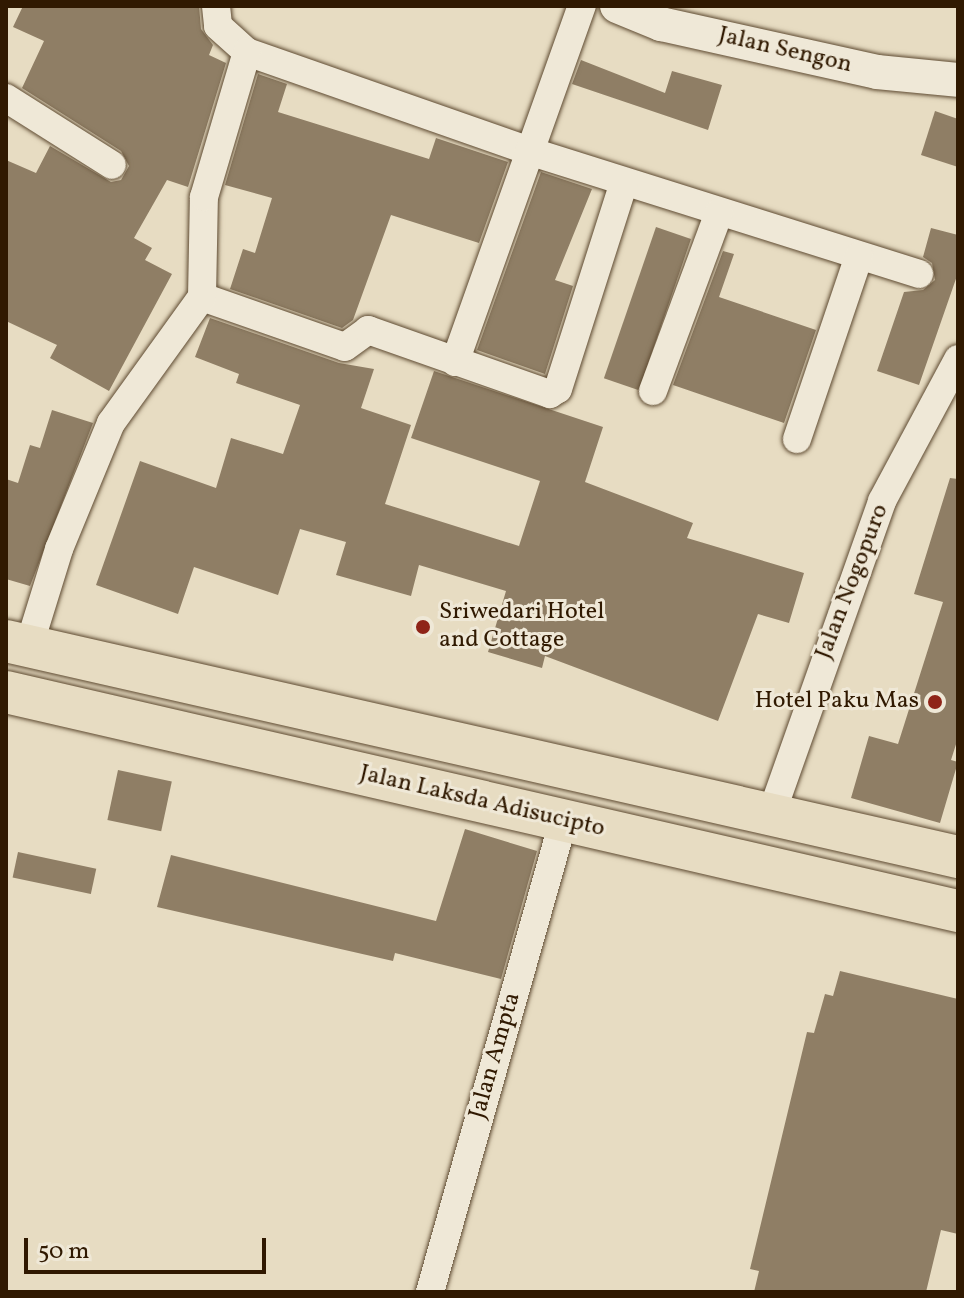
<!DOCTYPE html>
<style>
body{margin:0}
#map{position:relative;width:964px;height:1298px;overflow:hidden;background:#e7dcc2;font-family:Vollkorn,serif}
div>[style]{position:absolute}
.building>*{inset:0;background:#8f7e65;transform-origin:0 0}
.roads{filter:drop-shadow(0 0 2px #5e4a31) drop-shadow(0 0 2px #5e4a31)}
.minor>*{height:28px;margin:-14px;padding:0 14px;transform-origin:14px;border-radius:14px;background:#efe8d7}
.tertiary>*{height:34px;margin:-17px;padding:0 17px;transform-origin:17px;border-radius:17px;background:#efe8d7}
.primary>*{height:42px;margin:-21px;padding:0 21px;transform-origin:21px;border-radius:21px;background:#e7dcc2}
.dots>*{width:22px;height:22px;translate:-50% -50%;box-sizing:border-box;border:4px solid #efe8d7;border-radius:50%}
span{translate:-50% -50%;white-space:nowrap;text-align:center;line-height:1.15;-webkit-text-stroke:6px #efe8d7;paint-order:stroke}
.street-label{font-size:24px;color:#301901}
.poi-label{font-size:24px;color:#301901}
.left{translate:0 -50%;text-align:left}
.right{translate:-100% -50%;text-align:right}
.frame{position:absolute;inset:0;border:8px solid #301901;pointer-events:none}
.scale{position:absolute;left:24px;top:1238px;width:242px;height:36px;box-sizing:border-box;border:4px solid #301901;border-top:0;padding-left:10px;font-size:24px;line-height:28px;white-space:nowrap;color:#301901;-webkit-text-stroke:6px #efe8d7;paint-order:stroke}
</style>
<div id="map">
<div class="building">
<div style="clip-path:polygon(23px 6px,199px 6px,201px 29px,213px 45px,209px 55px,226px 63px,188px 187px,167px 180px,134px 238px,152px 248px,145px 260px,172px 274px,109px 391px,50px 358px,57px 345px,6px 321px,6px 160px,36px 173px,50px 146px,111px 182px,121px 180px,129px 166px,121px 151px,22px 88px,44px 41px,13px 27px)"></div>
<div style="clip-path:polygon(581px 60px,665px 93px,672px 71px,722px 85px,708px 130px,572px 84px)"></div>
<div style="clip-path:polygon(258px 74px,287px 84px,278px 112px,429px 159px,436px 138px,508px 162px,479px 243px,391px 215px,353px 320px,342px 328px,230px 289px,243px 249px,255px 253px,272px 198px,225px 185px)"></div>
<div style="clip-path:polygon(935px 111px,958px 119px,958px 167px,921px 155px)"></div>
<div style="clip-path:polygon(541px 172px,592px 189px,555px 280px,573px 286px,545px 374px,477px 350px)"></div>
<div style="left:656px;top:227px;width:37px;height:160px;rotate:19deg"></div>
<div style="clip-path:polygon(931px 228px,958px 235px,958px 273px,919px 385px,877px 371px,904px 292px,923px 290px,935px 280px,932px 263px,923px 257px)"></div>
<div style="clip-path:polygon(723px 251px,734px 254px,719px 297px,816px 330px,784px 423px,673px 385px)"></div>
<div style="clip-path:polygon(210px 318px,339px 363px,374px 369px,361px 408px,411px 425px,385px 504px,519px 546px,540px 481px,411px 438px,434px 371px,603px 427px,585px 482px,693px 523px,687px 538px,804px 573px,789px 623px,758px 614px,718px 721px,545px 656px,542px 668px,488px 652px,506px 591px,419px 565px,411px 596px,336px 575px,346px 542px,300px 529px,278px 595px,194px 567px,178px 614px,96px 585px,140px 461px,216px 488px,231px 438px,283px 454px,300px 405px,236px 383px,239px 374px,195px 357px)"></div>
<div style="clip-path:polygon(52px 410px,93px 423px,30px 586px,6px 579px,6px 479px,18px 483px,30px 445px,40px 448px)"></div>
<div style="clip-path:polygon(950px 478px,958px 479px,958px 738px,951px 760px,958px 762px,940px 823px,851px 798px,869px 736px,898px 744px,943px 602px,914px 594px)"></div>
<div style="left:118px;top:770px;width:55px;height:51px;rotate:12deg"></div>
<div style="clip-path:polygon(465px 829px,537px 851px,501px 979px,395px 953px,393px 961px,157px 907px,171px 855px,436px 921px)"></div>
<div style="left:18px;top:852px;width:80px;height:26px;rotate:12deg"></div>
<div style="clip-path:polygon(840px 971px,958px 999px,958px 1234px,941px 1230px,926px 1292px,754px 1292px,759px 1271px,750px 1269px,807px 1032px,814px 1033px,825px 994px,833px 996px)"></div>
</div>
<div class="roads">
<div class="minor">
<div style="left:216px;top:6px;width:20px;rotate:84deg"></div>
<div style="left:218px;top:26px;width:39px;rotate:42deg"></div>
<div style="left:247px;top:52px;width:299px;rotate:19.3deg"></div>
<div style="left:529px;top:151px;width:409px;rotate:17.5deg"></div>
<div style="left:6px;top:98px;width:125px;rotate:32.3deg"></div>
<div style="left:202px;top:297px;width:151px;rotate:19.3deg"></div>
<div style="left:345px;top:347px;width:29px;rotate:-36deg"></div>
<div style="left:368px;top:330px;width:193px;rotate:19.4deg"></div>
<div style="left:550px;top:394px;width:9px;rotate:-32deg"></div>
<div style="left:558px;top:389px;width:217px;rotate:-72.3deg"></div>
<div style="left:455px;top:362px;width:378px;rotate:-70.4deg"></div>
<div style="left:653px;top:391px;width:190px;rotate:-69.7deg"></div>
<div style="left:797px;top:439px;width:193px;rotate:-71.3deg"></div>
<div style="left:29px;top:646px;width:102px;rotate:-72.8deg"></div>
<div style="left:59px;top:549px;width:136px;rotate:-67.6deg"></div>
<div style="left:111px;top:423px;width:155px;rotate:-54.2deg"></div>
<div style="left:202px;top:297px;width:100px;rotate:-88.9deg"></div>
<div style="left:204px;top:197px;width:151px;rotate:-73.5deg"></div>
<div style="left:771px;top:815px;width:333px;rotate:-70.5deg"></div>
<div style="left:882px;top:501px;width:161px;rotate:-61.8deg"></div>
<div style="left:430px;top:1292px;width:489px;rotate:-74.2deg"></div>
</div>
<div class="tertiary">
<div style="left:617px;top:6px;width:48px;rotate:22.2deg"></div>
<div style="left:661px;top:24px;width:221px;rotate:12.5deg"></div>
<div style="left:877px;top:72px;width:81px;rotate:5.6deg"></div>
</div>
<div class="primary">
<div style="left:6px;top:641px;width:976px;rotate:12.78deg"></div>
<div style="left:6px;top:692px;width:977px;rotate:12.96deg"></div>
</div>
</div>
<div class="dots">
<div style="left:423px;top:627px;background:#8f2418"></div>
<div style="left:935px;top:702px;background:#8f2418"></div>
</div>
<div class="street-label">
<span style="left:785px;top:51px;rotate:13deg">Jalan Sengon</span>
<span style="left:853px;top:582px;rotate:-69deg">Jalan Nogopuro</span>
<span style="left:482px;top:802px;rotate:13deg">Jalan Laksda Adisucipto</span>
<span style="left:496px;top:1056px;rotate:-74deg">Jalan Ampta</span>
</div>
<div class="poi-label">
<span class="left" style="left:439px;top:627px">Sriwedari Hotel<br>and Cottage</span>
<span class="right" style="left:919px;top:702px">Hotel Paku Mas</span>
</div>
<div class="frame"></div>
<div class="scale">50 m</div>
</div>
